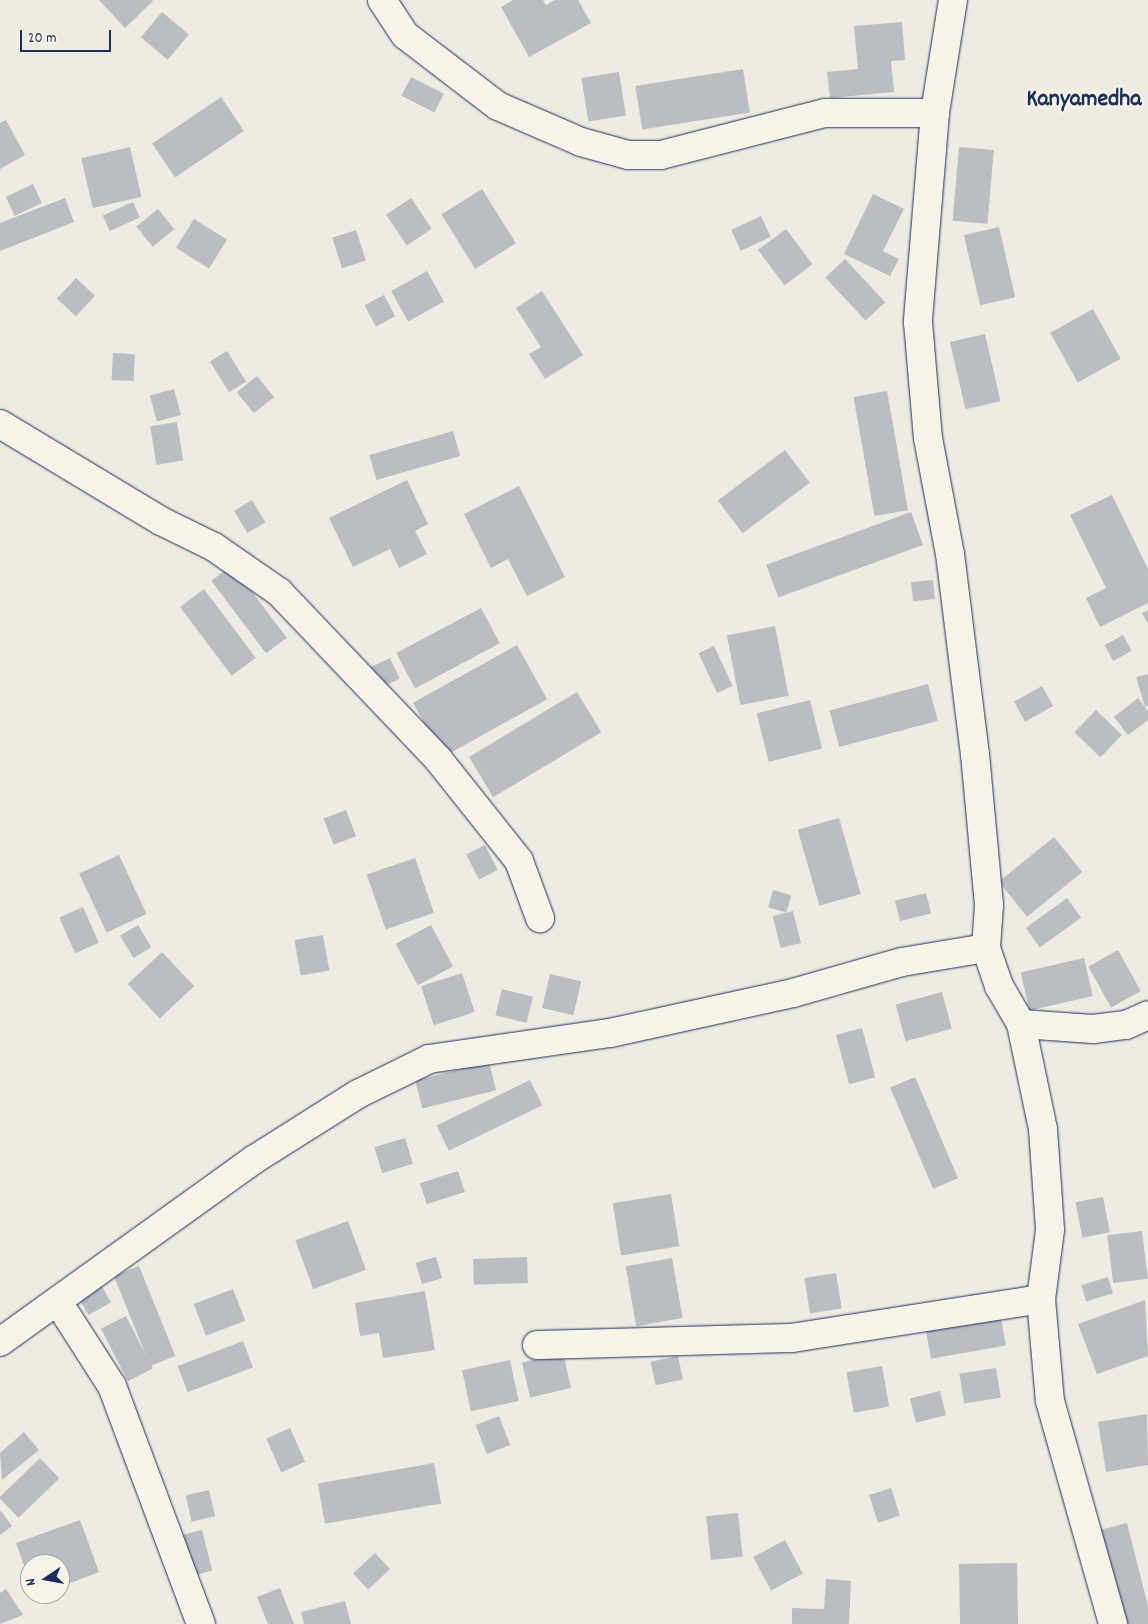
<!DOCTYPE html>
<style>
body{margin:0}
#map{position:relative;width:1148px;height:1624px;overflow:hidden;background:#eeebe2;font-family:Dekko,sans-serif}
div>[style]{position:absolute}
.building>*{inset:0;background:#babdc2;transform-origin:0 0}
.roads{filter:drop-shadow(0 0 1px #1b2f5e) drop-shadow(0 0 1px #1b2f5e)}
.minor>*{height:28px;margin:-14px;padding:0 14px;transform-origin:14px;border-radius:14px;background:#f7f3e8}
span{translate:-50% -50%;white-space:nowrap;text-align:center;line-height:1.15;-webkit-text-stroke:4.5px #f7f3e8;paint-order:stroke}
.district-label{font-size:24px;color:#1b2f5e;font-weight:700}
.north{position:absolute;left:20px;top:1554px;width:50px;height:50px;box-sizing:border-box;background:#f7f3e8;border:1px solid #9fa5b1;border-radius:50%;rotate:258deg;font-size:14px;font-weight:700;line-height:20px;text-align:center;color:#1b2f5e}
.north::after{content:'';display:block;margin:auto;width:18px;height:22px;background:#1b2f5e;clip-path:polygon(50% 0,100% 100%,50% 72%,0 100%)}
.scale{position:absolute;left:20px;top:30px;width:91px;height:22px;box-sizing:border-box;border:2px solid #1b2f5e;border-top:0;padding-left:6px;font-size:15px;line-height:18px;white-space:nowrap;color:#1b2f5e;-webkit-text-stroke:4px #f7f3e8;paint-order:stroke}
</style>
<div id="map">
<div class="building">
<div style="clip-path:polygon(99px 0,152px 0,153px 1px,125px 28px)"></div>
<div style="clip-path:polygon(513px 0,543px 0,546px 5px,555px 0,578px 0,591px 23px,529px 57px,501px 7px)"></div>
<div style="left:162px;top:12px;width:35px;height:33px;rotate:40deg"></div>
<div style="clip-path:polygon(902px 22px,905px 60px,891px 61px,894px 92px,830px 98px,827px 72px,858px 69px,854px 26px)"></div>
<div style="left:743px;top:69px;width:44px;height:109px;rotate:81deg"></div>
<div style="left:619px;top:72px;width:44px;height:38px;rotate:81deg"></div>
<div style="left:411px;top:77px;width:37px;height:21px;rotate:27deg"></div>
<div style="left:221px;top:97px;width:41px;height:83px;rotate:56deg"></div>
<div style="clip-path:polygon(6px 120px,25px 155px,0 169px,0 123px)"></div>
<div style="left:130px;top:147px;width:51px;height:50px;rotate:77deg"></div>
<div style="left:959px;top:147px;width:35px;height:74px;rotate:5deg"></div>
<div style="left:33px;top:184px;width:21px;height:30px;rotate:65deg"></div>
<div style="left:482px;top:189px;width:64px;height:48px;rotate:58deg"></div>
<div style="clip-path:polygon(873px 194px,904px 209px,883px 251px,899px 259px,890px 276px,844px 254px)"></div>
<div style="clip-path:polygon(65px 198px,74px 222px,0 251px,0 223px)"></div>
<div style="left:411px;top:198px;width:37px;height:30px;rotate:56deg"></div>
<div style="left:133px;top:202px;width:17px;height:33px;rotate:66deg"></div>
<div style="left:158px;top:209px;width:26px;height:28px;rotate:51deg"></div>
<div style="left:761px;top:216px;width:23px;height:33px;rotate:65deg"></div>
<div style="left:194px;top:219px;width:39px;height:34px;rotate:32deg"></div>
<div style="left:999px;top:227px;width:72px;height:36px;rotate:77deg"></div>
<div style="left:786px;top:229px;width:44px;height:35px;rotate:53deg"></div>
<div style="left:356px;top:230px;width:32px;height:25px;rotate:72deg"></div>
<div style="left:845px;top:259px;width:59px;height:27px;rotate:47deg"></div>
<div style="left:427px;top:271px;width:35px;height:41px;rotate:61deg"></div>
<div style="left:76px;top:278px;width:26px;height:28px;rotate:43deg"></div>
<div style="clip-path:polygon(542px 291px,583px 355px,545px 379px,529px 354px,541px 347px,516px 308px)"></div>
<div style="left:384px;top:295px;width:24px;height:22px;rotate:62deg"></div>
<div style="left:1093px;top:309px;width:57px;height:49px;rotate:61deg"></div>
<div style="left:985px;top:334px;width:69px;height:36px;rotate:77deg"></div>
<div style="left:227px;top:351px;width:36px;height:20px;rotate:58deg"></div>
<div style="left:113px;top:353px;width:22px;height:27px;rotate:3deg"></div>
<div style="left:257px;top:376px;width:27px;height:26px;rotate:51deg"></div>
<div style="left:174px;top:389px;width:27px;height:25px;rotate:75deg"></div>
<div style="left:887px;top:391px;width:121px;height:34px;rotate:80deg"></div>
<div style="left:177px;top:422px;width:39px;height:27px;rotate:81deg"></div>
<div style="left:453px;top:431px;width:26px;height:87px;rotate:74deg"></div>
<div style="left:785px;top:450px;width:41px;height:84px;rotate:53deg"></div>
<div style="clip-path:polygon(407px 480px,428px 524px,415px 531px,427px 554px,399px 568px,390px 549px,353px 567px,329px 518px)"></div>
<div style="clip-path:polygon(519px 486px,565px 577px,527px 596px,508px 559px,491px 568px,464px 514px)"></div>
<div style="clip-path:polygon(1112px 495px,1148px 569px,1148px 603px,1100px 627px,1086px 598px,1106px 588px,1070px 515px)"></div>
<div style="left:252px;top:500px;width:26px;height:21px;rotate:59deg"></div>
<div style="left:911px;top:512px;width:35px;height:154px;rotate:70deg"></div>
<div style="left:232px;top:565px;width:91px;height:26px;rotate:53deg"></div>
<div style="left:933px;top:580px;width:19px;height:22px;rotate:84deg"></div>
<div style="left:204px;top:589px;width:86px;height:30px;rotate:53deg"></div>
<div style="left:481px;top:608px;width:40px;height:96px;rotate:62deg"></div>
<div style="clip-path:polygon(1148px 610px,1148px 624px,1142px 613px)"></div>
<div style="left:775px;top:626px;width:71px;height:49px;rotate:79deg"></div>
<div style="left:1123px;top:635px;width:18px;height:21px;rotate:61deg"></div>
<div style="left:517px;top:645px;width:62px;height:119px;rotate:61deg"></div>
<div style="left:714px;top:646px;width:44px;height:17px;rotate:65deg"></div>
<div style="left:390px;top:658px;width:23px;height:28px;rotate:65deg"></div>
<div style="clip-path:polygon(1148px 674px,1148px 706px,1145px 707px,1136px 677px)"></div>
<div style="left:928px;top:684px;width:38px;height:102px;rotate:75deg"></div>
<div style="left:1042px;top:686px;width:23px;height:32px;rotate:61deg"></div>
<div style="left:577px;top:692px;width:47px;height:126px;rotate:59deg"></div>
<div style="clip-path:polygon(1138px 698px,1148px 711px,1148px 720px,1128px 735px,1114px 717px)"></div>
<div style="left:810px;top:700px;width:50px;height:55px;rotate:76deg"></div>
<div style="left:1096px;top:710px;width:36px;height:31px;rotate:44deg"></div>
<div style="left:346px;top:810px;width:28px;height:24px;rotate:69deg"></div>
<div style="left:839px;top:818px;width:79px;height:43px;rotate:74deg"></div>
<div style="left:1054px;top:837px;width:45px;height:71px;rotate:51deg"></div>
<div style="left:485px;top:845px;width:28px;height:21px;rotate:63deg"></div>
<div style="left:119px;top:855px;width:65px;height:44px;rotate:65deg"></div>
<div style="left:415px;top:858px;width:58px;height:51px;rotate:71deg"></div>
<div style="left:773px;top:890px;width:19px;height:18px;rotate:16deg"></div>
<div style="left:926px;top:893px;width:21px;height:32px;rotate:76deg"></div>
<div style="left:1067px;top:898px;width:24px;height:51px;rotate:54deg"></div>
<div style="left:83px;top:907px;width:39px;height:26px;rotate:66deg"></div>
<div style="left:793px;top:911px;width:33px;height:21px;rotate:76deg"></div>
<div style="left:138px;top:925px;width:26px;height:21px;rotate:59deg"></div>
<div style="left:431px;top:925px;width:47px;height:40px;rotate:62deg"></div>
<div style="left:323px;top:935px;width:36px;height:29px;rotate:80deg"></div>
<div style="left:1118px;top:950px;width:47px;height:34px;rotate:61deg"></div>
<div style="left:162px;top:952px;width:47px;height:47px;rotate:47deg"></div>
<div style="left:1084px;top:958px;width:39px;height:65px;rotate:77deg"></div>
<div style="left:462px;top:973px;width:41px;height:43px;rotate:72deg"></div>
<div style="left:550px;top:974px;width:32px;height:35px;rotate:13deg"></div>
<div style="left:502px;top:989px;width:32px;height:27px;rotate:14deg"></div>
<div style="left:942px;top:992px;width:38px;height:48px;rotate:75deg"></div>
<div style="left:862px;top:1028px;width:51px;height:27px;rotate:75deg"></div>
<div style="left:489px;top:1062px;width:29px;height:76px;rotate:76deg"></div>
<div style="left:915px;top:1077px;width:110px;height:27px;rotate:67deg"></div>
<div style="left:530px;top:1080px;width:28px;height:104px;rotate:64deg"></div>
<div style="left:405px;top:1138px;width:27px;height:32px;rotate:73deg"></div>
<div style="left:458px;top:1171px;width:22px;height:40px;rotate:72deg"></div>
<div style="left:671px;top:1194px;width:53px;height:59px;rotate:81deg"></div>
<div style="left:1103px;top:1197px;width:36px;height:28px;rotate:79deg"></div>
<div style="left:348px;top:1221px;width:52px;height:56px;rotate:70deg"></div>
<div style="left:1142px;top:1231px;width:48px;height:35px;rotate:83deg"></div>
<div style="left:436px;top:1257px;width:22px;height:21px;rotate:74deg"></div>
<div style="left:527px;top:1257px;width:26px;height:54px;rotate:88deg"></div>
<div style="left:672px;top:1258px;width:61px;height:47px;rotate:80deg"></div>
<div style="left:139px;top:1266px;width:97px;height:27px;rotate:68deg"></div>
<div style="left:836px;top:1273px;width:36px;height:32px;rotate:81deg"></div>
<div style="left:1108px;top:1277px;width:17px;height:28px;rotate:73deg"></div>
<div style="left:101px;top:1285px;width:20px;height:26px;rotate:60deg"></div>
<div style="left:233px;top:1289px;width:34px;height:42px;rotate:69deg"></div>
<div style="clip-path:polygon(425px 1291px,435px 1350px,383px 1358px,379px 1333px,360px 1336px,355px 1303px)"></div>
<div style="clip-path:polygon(1145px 1300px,1148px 1356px,1097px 1374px,1078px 1324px)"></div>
<div style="left:1000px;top:1312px;width:34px;height:76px;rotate:80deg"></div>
<div style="left:126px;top:1316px;width:59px;height:28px;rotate:63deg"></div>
<div style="left:243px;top:1341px;width:28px;height:70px;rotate:69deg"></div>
<div style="left:563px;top:1353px;width:36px;height:42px;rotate:77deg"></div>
<div style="left:678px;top:1356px;width:24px;height:28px;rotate:78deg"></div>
<div style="left:510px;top:1360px;width:42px;height:49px;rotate:78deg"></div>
<div style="left:882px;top:1366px;width:41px;height:36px;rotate:80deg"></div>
<div style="left:996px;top:1368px;width:30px;height:37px;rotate:81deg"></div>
<div style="left:940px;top:1391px;width:25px;height:31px;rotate:76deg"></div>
<div style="clip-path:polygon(1147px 1414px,1148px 1465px,1106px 1472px,1098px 1422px)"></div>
<div style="left:499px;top:1416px;width:31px;height:25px;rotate:69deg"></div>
<div style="left:290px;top:1428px;width:37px;height:26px;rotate:66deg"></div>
<div style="clip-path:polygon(24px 1432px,39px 1450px,2px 1480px,0 1453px)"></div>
<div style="left:40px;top:1458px;width:28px;height:57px;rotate:46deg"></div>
<div style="left:434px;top:1463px;width:41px;height:118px;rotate:80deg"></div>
<div style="left:891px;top:1488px;width:29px;height:23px;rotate:72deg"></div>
<div style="left:209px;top:1490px;width:27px;height:24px;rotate:77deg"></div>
<div style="clip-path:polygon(0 1510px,12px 1526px,0 1535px)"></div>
<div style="left:738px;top:1513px;width:44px;height:32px;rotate:84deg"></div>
<div style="clip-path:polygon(80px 1520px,99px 1572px,60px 1587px,60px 1564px,30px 1564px,30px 1582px,16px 1543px)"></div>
<div style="clip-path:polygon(1127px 1523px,1148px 1606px,1148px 1624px,1124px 1624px,1100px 1530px)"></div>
<div style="left:202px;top:1530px;width:42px;height:28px;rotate:76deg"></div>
<div style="left:785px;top:1540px;width:38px;height:36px;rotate:62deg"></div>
<div style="left:375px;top:1553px;width:22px;height:30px;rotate:47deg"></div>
<div style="left:1017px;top:1563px;width:61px;height:58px;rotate:89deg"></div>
<div style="clip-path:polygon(826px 1579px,851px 1581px,849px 1624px,792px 1624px,792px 1608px,824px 1609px)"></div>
<div style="clip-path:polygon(280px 1588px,294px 1624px,268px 1624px,257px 1597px)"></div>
<div style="clip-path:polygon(6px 1589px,23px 1615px,0 1624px,0 1593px)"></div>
<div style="clip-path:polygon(345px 1601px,351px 1624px,304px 1624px,301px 1612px)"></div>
</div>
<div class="roads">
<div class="minor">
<div style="left:382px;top:0;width:42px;rotate:56.7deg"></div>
<div style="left:405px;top:35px;width:117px;rotate:37.4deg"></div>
<div style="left:498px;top:106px;width:90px;rotate:23.4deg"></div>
<div style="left:581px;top:142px;width:49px;rotate:15.5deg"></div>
<div style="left:628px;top:155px;width:33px"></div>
<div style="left:661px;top:155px;width:169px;rotate:-14.4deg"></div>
<div style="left:825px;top:113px;width:110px"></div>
<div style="left:953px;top:0;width:114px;rotate:99.1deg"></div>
<div style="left:935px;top:113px;width:210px;rotate:94.7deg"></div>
<div style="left:918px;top:322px;width:116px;rotate:85.1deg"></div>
<div style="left:928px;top:438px;width:118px;rotate:79.3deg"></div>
<div style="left:950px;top:554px;width:202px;rotate:82.9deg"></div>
<div style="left:975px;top:754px;width:152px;rotate:84.7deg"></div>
<div style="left:989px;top:905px;width:43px;rotate:94deg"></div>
<div style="left:986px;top:948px;width:40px;rotate:71.1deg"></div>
<div style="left:999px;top:986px;width:44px;rotate:59.9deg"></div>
<div style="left:1021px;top:1024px;width:107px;rotate:78.2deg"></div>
<div style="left:1043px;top:1129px;width:101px;rotate:86deg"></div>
<div style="left:1050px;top:1230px;width:70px;rotate:97.4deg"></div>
<div style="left:1041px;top:1299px;width:102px;rotate:85deg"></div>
<div style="left:1050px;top:1401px;width:232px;rotate:74.2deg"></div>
<div style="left:0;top:424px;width:188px;rotate:31.1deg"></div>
<div style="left:161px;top:521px;width:59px;rotate:26.1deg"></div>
<div style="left:214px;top:547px;width:79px;rotate:34.7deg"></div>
<div style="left:279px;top:592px;width:231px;rotate:46.4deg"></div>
<div style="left:438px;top:759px;width:130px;rotate:51.5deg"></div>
<div style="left:519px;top:861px;width:61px;rotate:69.8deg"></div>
<div style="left:1021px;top:1024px;width:72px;rotate:4deg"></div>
<div style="left:1093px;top:1029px;width:33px;rotate:-7deg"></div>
<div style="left:1126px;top:1025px;width:24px;rotate:-24deg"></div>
<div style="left:58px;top:1302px;width:100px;rotate:57.3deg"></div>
<div style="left:112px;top:1386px;width:254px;rotate:69.5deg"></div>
<div style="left:0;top:1342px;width:314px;rotate:-35.7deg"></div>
<div style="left:255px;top:1159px;width:122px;rotate:-32.3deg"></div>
<div style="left:358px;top:1094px;width:79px;rotate:-26.2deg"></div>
<div style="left:429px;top:1059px;width:183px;rotate:-8.2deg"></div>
<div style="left:610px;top:1033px;width:187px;rotate:-12.3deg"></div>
<div style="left:793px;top:993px;width:113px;rotate:-15.9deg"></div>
<div style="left:902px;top:962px;width:85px;rotate:-9.5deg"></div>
<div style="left:537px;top:1345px;width:255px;rotate:-1.6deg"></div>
<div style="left:792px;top:1338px;width:252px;rotate:-8.9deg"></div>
</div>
</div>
<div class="district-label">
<span style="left:1084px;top:101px">Kanyamedha</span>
</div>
<div class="north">N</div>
<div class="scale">20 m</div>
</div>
